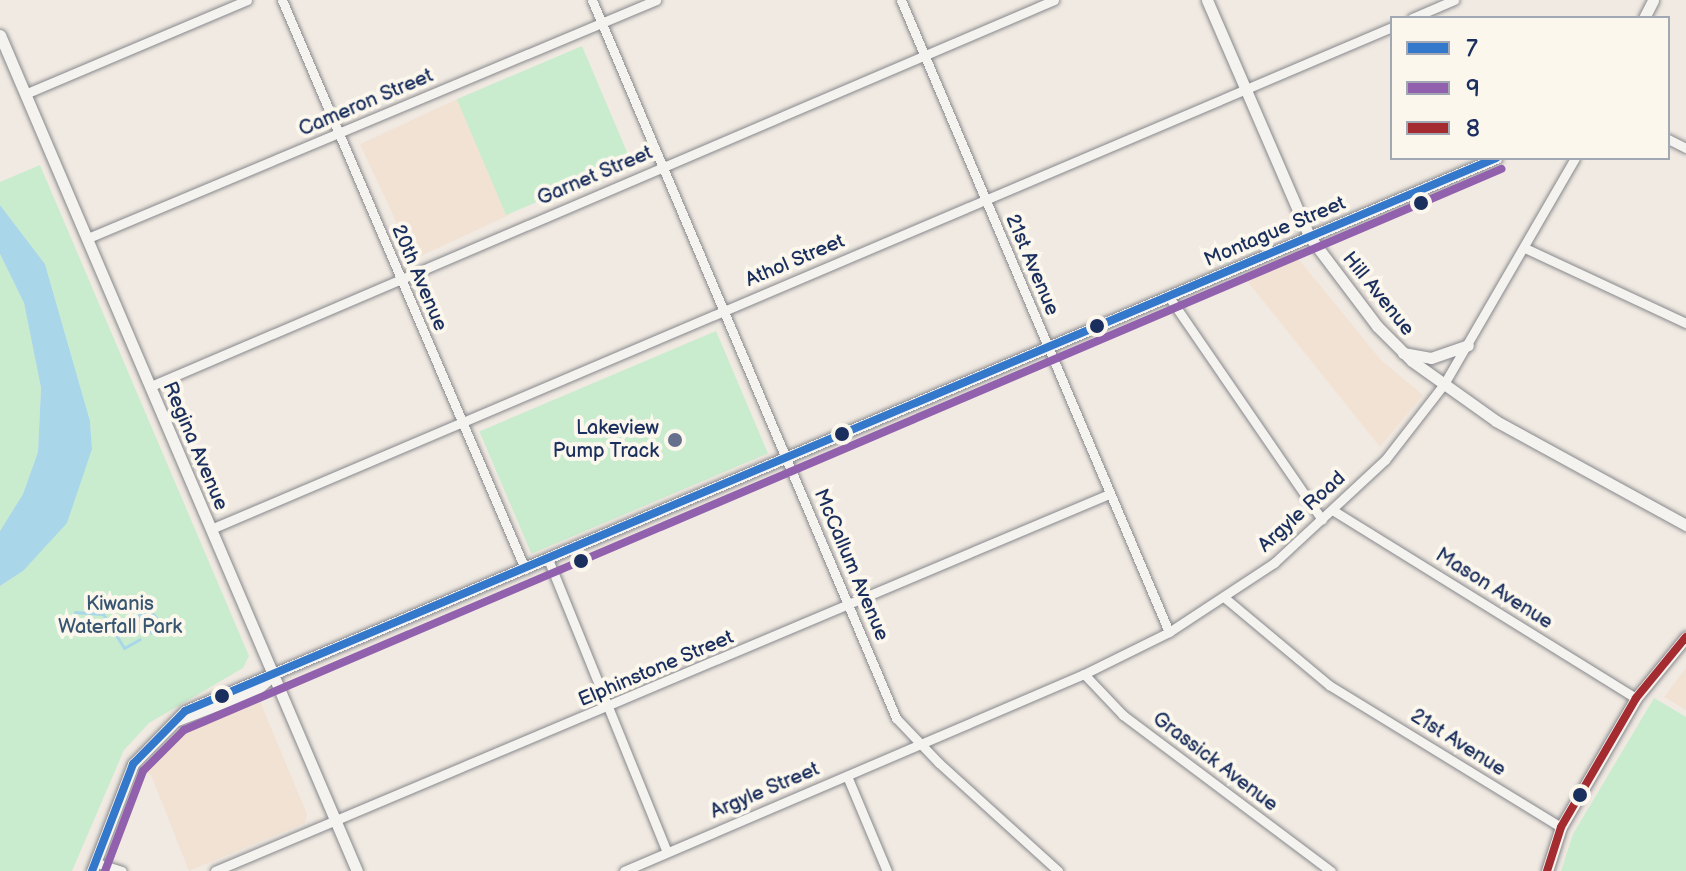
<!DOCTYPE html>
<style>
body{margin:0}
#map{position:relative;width:1686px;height:871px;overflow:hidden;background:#f1eae2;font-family:"Balsamiq Sans",sans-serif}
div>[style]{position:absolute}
.built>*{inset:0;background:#f2e2d4;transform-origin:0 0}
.green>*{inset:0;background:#c8eccd;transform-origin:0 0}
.water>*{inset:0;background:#a9d7e9}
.round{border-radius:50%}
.stream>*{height:3px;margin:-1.5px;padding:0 1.5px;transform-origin:1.5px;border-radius:1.5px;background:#a9d7e9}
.roads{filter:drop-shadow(0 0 2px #87888d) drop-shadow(0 0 2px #87888d)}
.minor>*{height:9px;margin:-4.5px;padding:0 4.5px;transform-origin:4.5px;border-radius:4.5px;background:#f5f3ef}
.tertiary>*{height:11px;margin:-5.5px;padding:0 5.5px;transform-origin:5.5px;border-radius:5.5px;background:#f5f3ef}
.bus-1>*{height:8px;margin:-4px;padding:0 4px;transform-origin:4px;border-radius:4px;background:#3478cb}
.bus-2>*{height:8px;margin:-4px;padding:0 4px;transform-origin:4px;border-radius:4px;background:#9161ad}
.bus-3>*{height:8px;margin:-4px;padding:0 4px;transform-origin:4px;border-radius:4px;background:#a42c31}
.dots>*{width:22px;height:22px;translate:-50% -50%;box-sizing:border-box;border:4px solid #fbf7ec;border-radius:50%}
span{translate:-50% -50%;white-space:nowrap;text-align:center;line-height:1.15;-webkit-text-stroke:8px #fbf7ec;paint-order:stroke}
.street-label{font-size:20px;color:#1b2f5e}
.poi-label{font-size:20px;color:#1b2f5e}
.right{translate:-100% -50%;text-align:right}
.park-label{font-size:20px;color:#375571}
.legend{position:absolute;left:1390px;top:16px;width:280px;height:144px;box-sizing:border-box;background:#fbf7ec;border:2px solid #a1a7b3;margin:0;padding:10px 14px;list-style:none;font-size:24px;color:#1b2f5e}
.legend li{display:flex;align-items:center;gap:16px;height:40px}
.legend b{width:40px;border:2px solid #a1a7b3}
</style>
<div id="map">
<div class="built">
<div style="left:457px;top:99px;width:127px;height:107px;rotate:65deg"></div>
<div style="clip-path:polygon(1296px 256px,1381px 360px,1423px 395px,1380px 447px,1244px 277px)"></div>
<div style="clip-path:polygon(1686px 668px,1686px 710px,1664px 697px)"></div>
<div style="clip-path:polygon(260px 701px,307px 814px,305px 823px,189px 871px,151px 775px,145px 772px,161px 750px,184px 733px)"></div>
</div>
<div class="green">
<div style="left:582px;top:46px;width:126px;height:136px;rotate:67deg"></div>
<div style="clip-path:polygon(40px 165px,249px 656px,243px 668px,149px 723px,124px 750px,72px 871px,0 871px,0 586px,23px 571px,92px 449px,90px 421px,45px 264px,0 205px,0 182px)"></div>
<div style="clip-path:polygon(0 254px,24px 303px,41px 388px,38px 452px,23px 494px,0 531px)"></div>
<div style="left:716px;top:331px;width:133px;height:257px;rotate:67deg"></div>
<div style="clip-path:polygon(1654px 698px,1686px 717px,1686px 871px,1561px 871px,1573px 834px)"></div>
</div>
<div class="water">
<div style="clip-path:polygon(0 205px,45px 264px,90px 421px,92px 449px,67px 523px,23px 571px,0 586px,0 531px,23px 494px,38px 452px,41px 388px,24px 303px,0 254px)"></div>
<div class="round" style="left:135px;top:611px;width:24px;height:24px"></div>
</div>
<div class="stream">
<div style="left:75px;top:612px;width:28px;rotate:4deg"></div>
<div style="left:103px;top:614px;width:40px;rotate:58deg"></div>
<div style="left:124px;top:648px;width:18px;rotate:-29deg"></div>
</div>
<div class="roads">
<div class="minor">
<div style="left:282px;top:0;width:619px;rotate:66.87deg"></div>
<div style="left:592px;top:0;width:780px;rotate:67.05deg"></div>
<div style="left:896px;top:718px;width:62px;rotate:46.3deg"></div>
<div style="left:939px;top:763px;width:161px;rotate:42.2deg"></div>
<div style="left:901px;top:0;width:686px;rotate:67.02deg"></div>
<div style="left:1412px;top:18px;width:46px;rotate:-23.2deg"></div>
<div style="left:25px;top:94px;width:241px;rotate:-22.9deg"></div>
<div style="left:1668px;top:139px;width:20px;rotate:27deg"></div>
<div style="left:88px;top:238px;width:616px;rotate:-22.73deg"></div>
<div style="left:1525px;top:248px;width:178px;rotate:25deg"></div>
<div style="left:1169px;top:297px;width:270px;rotate:55.5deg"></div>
<div style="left:151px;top:386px;width:982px;rotate:-23.14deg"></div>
<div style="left:1334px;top:511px;width:355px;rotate:31.8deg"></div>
<div style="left:211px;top:529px;width:1283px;rotate:-23.03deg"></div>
<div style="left:548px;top:559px;width:316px;rotate:67.9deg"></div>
<div style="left:1225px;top:598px;width:136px;rotate:39.9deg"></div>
<div style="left:1329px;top:685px;width:272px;rotate:31.5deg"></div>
<div style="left:1084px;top:674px;width:57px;rotate:46.4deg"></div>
<div style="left:1123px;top:715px;width:260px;rotate:36.9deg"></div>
<div style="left:847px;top:776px;width:103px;rotate:67.2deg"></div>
<div style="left:97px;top:863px;width:26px;rotate:18deg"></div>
<div style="left:215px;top:871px;width:968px;rotate:-22.86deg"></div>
<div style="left:624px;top:871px;width:500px;rotate:-23.18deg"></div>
<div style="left:1084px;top:674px;width:95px;rotate:-26.3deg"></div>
<div style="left:1169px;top:632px;width:126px;rotate:-33.3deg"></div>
<div style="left:1274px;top:563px;width:151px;rotate:-42.9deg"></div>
<div style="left:1385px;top:460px;width:96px;rotate:-52.2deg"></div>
<div style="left:1444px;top:384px;width:261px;rotate:-59.9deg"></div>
</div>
<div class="tertiary">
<div style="left:1207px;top:0;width:257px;rotate:66.6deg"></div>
<div style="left:1309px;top:236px;width:113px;rotate:52.9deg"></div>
<div style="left:1377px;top:326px;width:49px;rotate:45deg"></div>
<div style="left:1412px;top:361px;width:103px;rotate:35.5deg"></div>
<div style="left:1496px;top:421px;width:217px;rotate:28.7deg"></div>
<div style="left:1644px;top:18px;width:20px;rotate:-63deg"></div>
<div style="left:0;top:35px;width:909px;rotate:66.88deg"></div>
<div style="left:1403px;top:353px;width:28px;rotate:10deg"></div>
<div style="left:1431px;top:358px;width:39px;rotate:-19deg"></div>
<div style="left:177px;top:720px;width:85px;rotate:-20.8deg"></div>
<div style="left:256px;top:690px;width:23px;rotate:-41deg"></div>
<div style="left:92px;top:871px;width:115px;rotate:-69deg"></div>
<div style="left:133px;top:764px;width:74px;rotate:-45.5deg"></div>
<div style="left:185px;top:711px;width:1423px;rotate:-22.87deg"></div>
<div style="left:1547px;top:871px;width:46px;rotate:-72.3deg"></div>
<div style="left:1561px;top:827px;width:149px;rotate:-59.8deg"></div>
<div style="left:1636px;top:698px;width:79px;rotate:-50.7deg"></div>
</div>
</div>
<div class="bus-1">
<div style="left:92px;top:871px;width:115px;rotate:-69deg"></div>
<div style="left:133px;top:764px;width:74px;rotate:-45.5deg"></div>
<div style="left:185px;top:711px;width:1423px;rotate:-22.87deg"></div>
</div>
<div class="bus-2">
<div style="left:105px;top:871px;width:107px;rotate:-69.2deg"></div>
<div style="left:143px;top:771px;width:58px;rotate:-45deg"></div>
<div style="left:184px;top:730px;width:1432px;rotate:-23.07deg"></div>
</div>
<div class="bus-3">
<div style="left:1547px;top:871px;width:46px;rotate:-72.3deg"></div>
<div style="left:1561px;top:827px;width:149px;rotate:-59.8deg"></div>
<div style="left:1636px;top:698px;width:79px;rotate:-50.7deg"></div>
</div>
<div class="dots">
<div style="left:1421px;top:203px;background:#1b2f5e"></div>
<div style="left:1097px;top:326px;background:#1b2f5e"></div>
<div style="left:842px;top:434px;background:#1b2f5e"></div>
<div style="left:675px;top:440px;background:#66708c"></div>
<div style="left:581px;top:561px;background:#1b2f5e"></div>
<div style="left:222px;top:696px;background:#1b2f5e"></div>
<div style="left:1580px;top:795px;background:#1b2f5e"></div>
</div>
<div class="street-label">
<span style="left:366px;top:103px;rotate:-23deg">Cameron Street</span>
<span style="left:595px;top:176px;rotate:-23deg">Garnet Street</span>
<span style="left:1275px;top:232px;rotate:-23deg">Montague Street</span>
<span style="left:795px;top:261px;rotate:-23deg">Athol Street</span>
<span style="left:1032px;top:265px;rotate:67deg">21st Avenue</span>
<span style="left:419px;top:278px;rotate:67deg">20th Avenue</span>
<span style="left:1378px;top:294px;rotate:51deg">Hill Avenue</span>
<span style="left:195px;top:446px;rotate:67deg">Regina Avenue</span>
<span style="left:1302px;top:512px;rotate:-42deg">Argyle Road</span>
<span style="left:851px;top:565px;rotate:67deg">McCallum Avenue</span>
<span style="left:1494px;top:589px;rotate:32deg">Mason Avenue</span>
<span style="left:656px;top:669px;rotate:-23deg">Elphinstone Street</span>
<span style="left:1458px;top:743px;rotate:32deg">21st Avenue</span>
<span style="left:1215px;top:762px;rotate:37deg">Grassick Avenue</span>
<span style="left:765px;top:791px;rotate:-23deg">Argyle Street</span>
</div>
<div class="poi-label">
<span class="right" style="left:659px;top:440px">Lakeview<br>Pump Track</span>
</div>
<div class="park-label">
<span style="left:120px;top:616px">Kiwanis<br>Waterfall Park</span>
</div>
<ul class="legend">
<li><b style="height:10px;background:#3478cb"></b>7</li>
<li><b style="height:10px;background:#9161ad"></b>9</li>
<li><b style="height:10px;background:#a42c31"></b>8</li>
</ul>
</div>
